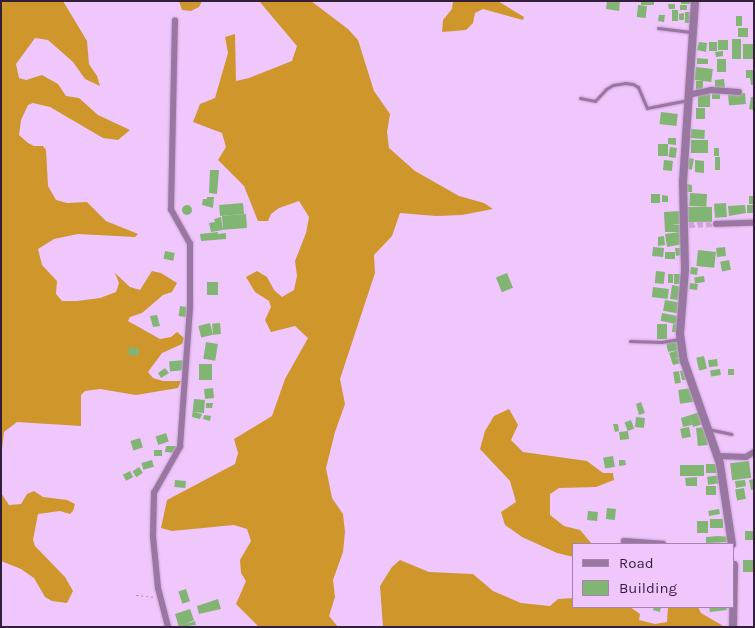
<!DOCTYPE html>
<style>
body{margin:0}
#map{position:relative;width:755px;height:628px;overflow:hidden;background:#f0c7fc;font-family:Karla,sans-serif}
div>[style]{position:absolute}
.forest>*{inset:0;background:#ce962b}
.building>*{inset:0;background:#82b474;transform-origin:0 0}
.round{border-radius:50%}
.minor-tunnel>*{height:5.5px;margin-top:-2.75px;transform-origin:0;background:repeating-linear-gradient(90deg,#caa5d5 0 5.5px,transparent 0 8.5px)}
.path>*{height:1px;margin-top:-0.5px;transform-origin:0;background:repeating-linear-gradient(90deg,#af8db9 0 2.5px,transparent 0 5px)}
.roads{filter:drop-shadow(0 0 1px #caa5d5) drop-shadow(0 0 1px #caa5d5)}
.service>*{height:3px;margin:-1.5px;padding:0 1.5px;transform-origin:1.5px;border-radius:1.5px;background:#9a77a3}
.minor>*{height:5.5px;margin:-2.75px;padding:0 2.75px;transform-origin:2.75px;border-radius:2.75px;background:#9a77a3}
.tertiary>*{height:8px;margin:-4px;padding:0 4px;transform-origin:4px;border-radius:4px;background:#9a77a3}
span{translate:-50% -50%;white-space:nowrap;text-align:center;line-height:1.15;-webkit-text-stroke:4.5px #f0c7fc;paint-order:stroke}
.frame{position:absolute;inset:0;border:2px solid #331f39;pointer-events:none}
.legend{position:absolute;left:572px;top:543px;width:162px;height:65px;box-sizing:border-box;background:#f0c7fc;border:1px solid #a484ae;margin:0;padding:6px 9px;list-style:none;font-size:15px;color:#331f39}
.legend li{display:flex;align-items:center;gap:10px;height:25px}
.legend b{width:25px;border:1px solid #a484ae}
</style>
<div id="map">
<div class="forest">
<div style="clip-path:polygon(1px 1px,63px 1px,87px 41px,89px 64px,97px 76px,100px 86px,85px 79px,73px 62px,48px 40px,35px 38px,16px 64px,19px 78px,26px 80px,42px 75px,58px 84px,66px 96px,79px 98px,98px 115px,130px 130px,118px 140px,103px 138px,50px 107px,33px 103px,28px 105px,21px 120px,19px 135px,28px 143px,34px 146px,43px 146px,46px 150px,48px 186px,56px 200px,67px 203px,87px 202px,106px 221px,138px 234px,135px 237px,78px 234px,54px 239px,38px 249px,42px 265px,57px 281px,56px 294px,62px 301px,77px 301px,100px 298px,116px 292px,119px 283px,115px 273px,130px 287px,140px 290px,152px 271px,161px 273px,177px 283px,172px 292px,163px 295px,142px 313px,130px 317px,128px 321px,160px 339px,171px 337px,177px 332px,184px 338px,182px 344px,162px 353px,148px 372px,153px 378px,163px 381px,181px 381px,178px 388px,136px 395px,100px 389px,85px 391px,81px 395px,81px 426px,17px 422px,4px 432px,1px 458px)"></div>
<div style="clip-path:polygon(179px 1px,202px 1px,199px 7px,191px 11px,182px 10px)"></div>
<div style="clip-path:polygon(259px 1px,311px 1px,348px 29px,358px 40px,374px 91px,390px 114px,387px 132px,389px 148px,415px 171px,459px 196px,484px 203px,493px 209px,462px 215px,436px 216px,400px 213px,392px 236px,374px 255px,375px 273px,340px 379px,345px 404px,335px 432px,326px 468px,332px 498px,343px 514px,345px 532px,343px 552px,333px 580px,335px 597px,329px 616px,338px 627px,259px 627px,236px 604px,246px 581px,241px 573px,240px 560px,251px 541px,247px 529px,234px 525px,172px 531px,161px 528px,167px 500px,235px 464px,238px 453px,234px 439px,272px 416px,285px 379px,308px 338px,295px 326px,271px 332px,265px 320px,271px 307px,269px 301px,255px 292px,246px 277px,257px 271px,267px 277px,274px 290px,282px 297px,294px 290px,297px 276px,295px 261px,306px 233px,309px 217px,299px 201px,279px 208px,271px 214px,268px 221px,258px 221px,244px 186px,218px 160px,226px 147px,222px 133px,193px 122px,200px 104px,215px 98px,228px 53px,225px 37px,235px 34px,236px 81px,249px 78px,292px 61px,297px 46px)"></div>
<div style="clip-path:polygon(453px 1px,498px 1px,524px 17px,523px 20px,483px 9px,475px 13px,473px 23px,466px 30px,442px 32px,443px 20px,452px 9px)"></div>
<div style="clip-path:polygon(509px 409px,518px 425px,511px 440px,523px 452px,587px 461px,603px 473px,613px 473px,614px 480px,596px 487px,559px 488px,550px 494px,550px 515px,564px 526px,580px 530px,592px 544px,574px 544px,574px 557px,557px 553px,522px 537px,505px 525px,501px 512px,516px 502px,510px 481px,480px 449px,485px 431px,494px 416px)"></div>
<div style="clip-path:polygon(34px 491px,43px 497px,67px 500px,75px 504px,73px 511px,70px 514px,60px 511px,38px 514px,33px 540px,35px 546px,65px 577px,73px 591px,67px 603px,52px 601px,45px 597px,34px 578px,21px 569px,1px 561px,1px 493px,9px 505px,21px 504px,27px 494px)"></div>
<div style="clip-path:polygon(400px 560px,429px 572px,473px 574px,493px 591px,521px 603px,550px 606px,558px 599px,574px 598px,574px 607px,630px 607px,640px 614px,639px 620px,655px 624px,667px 622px,668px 607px,698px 607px,701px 613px,725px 627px,383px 627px,380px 586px,392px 567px)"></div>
</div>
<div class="building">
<div style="clip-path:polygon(607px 1px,620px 1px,619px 11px,606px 9px)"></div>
<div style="left:641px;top:1px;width:13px;height:4px"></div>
<div style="left:681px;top:1px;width:11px;height:3px"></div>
<div style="clip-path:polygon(668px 4px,675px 4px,675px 9px,669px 9px)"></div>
<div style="left:638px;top:5px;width:9px;height:12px;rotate:6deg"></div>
<div style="left:680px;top:5px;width:7px;height:5px"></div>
<div style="left:672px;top:10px;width:6px;height:11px"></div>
<div style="left:685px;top:12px;width:6px;height:11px"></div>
<div style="clip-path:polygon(684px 13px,684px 20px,679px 20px,679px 14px)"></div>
<div style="clip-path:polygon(659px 15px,665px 15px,664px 22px,658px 21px)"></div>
<div style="left:736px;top:16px;width:6px;height:10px"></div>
<div style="left:738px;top:28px;width:10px;height:9px"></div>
<div style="left:732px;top:39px;width:9px;height:20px"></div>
<div style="left:718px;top:40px;width:10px;height:10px"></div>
<div style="clip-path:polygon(699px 42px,707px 43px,706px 52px,697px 50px)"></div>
<div style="left:709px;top:42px;width:8px;height:9px"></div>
<div style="left:743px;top:44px;width:11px;height:15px"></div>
<div style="clip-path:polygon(723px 51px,723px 56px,716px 57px,715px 52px)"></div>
<div style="clip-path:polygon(697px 58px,708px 59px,708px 64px,697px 64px)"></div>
<div style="left:717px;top:59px;width:9px;height:13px"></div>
<div style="left:696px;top:67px;width:17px;height:13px;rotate:7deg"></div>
<div style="clip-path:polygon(746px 70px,754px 70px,754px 85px,751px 85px,750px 78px,746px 78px)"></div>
<div style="clip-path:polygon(724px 79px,725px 88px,715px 88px,715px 80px)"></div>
<div style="left:696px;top:81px;width:7px;height:9px"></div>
<div style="left:712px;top:92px;width:8px;height:7px"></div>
<div style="left:698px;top:93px;width:12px;height:14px"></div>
<div style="left:745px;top:93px;width:11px;height:17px;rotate:85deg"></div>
<div style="clip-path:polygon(751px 97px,754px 97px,754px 110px,749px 109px)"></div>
<div style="left:696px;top:108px;width:9px;height:11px"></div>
<div style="left:661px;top:112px;width:17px;height:12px;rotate:7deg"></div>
<div style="left:691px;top:129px;width:14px;height:9px;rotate:4deg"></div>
<div style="clip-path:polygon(668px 138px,676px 138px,676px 145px,668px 144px)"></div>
<div style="left:691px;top:140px;width:17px;height:13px"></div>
<div style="left:658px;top:144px;width:10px;height:12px"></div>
<div style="left:670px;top:147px;width:7px;height:10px;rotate:8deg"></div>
<div style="left:719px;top:148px;width:8px;height:5px;rotate:90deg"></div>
<div style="left:715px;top:157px;width:5px;height:13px"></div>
<div style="left:689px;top:158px;width:5px;height:11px;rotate:11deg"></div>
<div style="left:664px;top:160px;width:9px;height:10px;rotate:6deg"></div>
<div style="clip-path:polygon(695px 160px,704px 161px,704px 173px,695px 172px)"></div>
<div style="clip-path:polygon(210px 170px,219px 170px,217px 194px,209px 193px)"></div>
<div style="clip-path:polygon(687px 184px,692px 185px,692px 192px,686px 192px)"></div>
<div style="left:690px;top:193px;width:17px;height:13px;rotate:3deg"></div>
<div style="left:651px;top:194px;width:9px;height:9px"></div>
<div style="clip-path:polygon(662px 195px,668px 196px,668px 202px,662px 202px)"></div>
<div style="left:749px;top:196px;width:5px;height:8px"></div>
<div style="clip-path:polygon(207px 197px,214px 197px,213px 208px,202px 205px,203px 199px,207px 199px)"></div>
<div style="left:243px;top:203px;width:11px;height:24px;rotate:85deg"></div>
<div style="left:726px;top:203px;width:14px;height:12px;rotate:86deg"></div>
<div style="clip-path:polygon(745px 205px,746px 213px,729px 216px,728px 206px)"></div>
<div style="left:747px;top:205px;width:7px;height:8px"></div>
<div class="round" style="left:182px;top:205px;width:10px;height:10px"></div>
<div style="left:712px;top:207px;width:15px;height:27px;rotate:90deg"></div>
<div style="clip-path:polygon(681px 211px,682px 224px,670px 225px,680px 225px,683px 244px,667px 247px,665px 234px,680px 232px,665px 232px,664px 212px)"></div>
<div style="left:246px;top:214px;width:14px;height:24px;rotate:86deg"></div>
<div style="clip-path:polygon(221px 217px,223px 230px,211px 232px,209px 223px,215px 222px,214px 219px)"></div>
<div style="clip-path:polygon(218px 232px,218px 234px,226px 233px,226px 239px,201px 241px,200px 234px)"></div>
<div style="clip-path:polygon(664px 236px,665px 245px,658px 246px,658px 237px)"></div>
<div style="left:653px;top:247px;width:11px;height:9px;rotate:5deg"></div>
<div style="left:725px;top:247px;width:9px;height:9px;rotate:84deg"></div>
<div style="clip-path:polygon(675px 248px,681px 248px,682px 255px,676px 256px)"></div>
<div style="left:698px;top:250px;width:18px;height:16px;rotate:6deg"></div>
<div style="left:165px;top:251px;width:10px;height:8px;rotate:11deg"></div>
<div style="left:665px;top:252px;width:10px;height:7px"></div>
<div style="left:729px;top:260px;width:10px;height:9px;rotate:79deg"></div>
<div style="left:691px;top:267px;width:7px;height:7px;rotate:8deg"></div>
<div style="left:656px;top:271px;width:9px;height:12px;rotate:6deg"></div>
<div style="left:507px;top:273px;width:16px;height:12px;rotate:68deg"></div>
<div style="left:668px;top:274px;width:5px;height:9px"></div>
<div style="left:674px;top:274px;width:9px;height:10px"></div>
<div style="left:704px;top:276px;width:6px;height:10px;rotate:81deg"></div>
<div style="left:207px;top:282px;width:11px;height:13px"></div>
<div style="left:690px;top:283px;width:8px;height:6px;rotate:7deg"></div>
<div style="clip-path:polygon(672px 285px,683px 287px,678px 300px,670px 299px)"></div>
<div style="left:653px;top:287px;width:16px;height:10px;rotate:7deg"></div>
<div style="left:665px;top:300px;width:17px;height:11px;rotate:10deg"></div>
<div style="left:180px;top:306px;width:7px;height:10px;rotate:8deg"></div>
<div style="left:662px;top:313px;width:16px;height:8px;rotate:11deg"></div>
<div style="clip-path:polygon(157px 315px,160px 326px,153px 327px,150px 316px)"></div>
<div style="left:210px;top:323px;width:12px;height:12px;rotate:76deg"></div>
<div style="left:220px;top:323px;width:11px;height:8px;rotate:85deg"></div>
<div style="left:657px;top:324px;width:10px;height:15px"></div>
<div style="clip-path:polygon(673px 324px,680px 325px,679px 332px,672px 332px)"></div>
<div style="clip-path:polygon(677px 341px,678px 350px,668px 352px,666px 342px)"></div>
<div style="left:206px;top:342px;width:12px;height:17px;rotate:9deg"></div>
<div style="left:129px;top:347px;width:10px;height:8px;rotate:6deg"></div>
<div style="clip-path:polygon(678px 350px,680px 357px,674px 359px,680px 358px,681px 363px,673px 365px,669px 353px)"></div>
<div style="left:704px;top:356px;width:13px;height:8px;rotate:77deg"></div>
<div style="left:717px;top:359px;width:7px;height:9px;rotate:82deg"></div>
<div style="left:184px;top:360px;width:10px;height:15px;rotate:84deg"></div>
<div style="left:199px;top:364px;width:13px;height:16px"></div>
<div style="clip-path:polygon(165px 368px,169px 373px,161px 378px,158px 373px)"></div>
<div style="left:720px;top:369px;width:6px;height:10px;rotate:81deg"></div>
<div style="left:728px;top:369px;width:6px;height:6px"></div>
<div style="clip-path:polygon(684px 370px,686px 380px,682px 380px,680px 371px)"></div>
<div style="left:679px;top:371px;width:12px;height:6px;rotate:81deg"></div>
<div style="left:213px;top:388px;width:10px;height:9px;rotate:84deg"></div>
<div style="left:692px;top:388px;width:14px;height:14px;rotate:82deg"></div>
<div style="clip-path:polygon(194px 399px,205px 400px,204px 413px,193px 412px,202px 414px,200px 419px,192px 417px)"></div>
<div style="clip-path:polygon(641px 402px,645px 413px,639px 415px,636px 404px)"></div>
<div style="clip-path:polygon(206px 403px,213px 403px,212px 408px,206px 408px)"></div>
<div style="clip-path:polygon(700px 412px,703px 424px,693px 427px,690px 418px,692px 425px,683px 427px,681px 418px)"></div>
<div style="clip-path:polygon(204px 415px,211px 416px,210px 421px,203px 419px)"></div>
<div style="left:636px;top:417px;width:9px;height:10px;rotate:6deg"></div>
<div style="left:631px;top:420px;width:9px;height:7px;rotate:69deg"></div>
<div style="clip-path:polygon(613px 424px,618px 424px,619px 431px,615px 432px)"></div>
<div style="left:689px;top:427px;width:10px;height:9px;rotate:79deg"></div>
<div style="left:706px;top:427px;width:18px;height:10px;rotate:84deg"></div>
<div style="left:628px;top:431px;width:8px;height:9px;rotate:83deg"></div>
<div style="left:166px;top:433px;width:9px;height:11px;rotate:72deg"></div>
<div style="left:140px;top:438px;width:10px;height:10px;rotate:73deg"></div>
<div style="clip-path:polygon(166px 446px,176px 446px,176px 453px,165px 452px)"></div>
<div style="left:154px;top:450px;width:8px;height:6px"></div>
<div style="left:613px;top:456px;width:11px;height:10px;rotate:80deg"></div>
<div style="left:152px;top:460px;width:7px;height:11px;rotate:74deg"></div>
<div style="clip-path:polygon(619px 460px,625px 460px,626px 465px,619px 466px)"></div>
<div style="left:749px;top:461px;width:17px;height:19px;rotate:83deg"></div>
<div style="left:718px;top:464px;width:9px;height:12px;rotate:90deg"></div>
<div style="left:704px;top:465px;width:11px;height:24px;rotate:90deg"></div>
<div style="left:139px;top:467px;width:7px;height:8px;rotate:56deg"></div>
<div style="left:130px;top:471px;width:7px;height:8px;rotate:63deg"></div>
<div style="left:721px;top:475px;width:8px;height:14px;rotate:83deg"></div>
<div style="clip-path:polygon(697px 477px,697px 486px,686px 486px,685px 478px)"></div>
<div style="clip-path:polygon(754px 479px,754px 489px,751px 490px,749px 480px)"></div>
<div style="left:175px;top:480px;width:11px;height:7px;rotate:5deg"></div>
<div style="clip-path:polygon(745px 480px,746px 486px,736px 488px,735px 481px)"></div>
<div style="left:706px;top:486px;width:10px;height:9px"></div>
<div style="left:744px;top:488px;width:11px;height:9px;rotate:80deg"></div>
<div style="left:607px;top:508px;width:9px;height:11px;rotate:6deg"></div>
<div style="left:719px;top:509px;width:5px;height:11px;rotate:79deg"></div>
<div style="left:588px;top:511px;width:10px;height:9px;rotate:6deg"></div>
<div style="left:710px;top:519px;width:13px;height:9px"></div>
<div style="left:697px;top:521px;width:11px;height:12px"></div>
<div style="left:745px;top:531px;width:9px;height:9px"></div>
<div style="clip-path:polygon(718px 536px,730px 537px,729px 542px,706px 543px,706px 537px)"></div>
<div style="left:743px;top:560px;width:11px;height:12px"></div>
<div style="left:186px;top:589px;width:13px;height:8px;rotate:72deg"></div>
<div style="clip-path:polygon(218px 599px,221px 609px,199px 614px,197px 606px)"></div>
<div style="clip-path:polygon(654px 607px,661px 607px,660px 612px,653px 610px)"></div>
<div style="clip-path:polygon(709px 607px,726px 607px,727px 610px,710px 612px)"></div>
<div style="clip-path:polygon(190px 609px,194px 620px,186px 624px,195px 621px,196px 625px,179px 627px,175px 614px)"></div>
</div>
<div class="minor-tunnel">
<div style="left:689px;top:225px;width:27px;rotate:-2deg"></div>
</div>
<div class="path">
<div style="left:136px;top:595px;width:19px;rotate:6deg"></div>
</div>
<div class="roads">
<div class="service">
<div style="left:658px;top:28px;width:35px;rotate:7deg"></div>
<div style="left:580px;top:98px;width:15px;rotate:11deg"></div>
<div style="left:595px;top:101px;width:16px;rotate:-47deg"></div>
<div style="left:606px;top:89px;width:8px;rotate:-30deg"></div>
<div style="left:613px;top:85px;width:12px;rotate:-9deg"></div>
<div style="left:625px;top:83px;width:8px;rotate:7deg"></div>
<div style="left:633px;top:84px;width:6px;rotate:31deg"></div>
<div style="left:638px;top:87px;width:23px;rotate:67deg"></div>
<div style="left:647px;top:108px;width:42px;rotate:-11deg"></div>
<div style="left:630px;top:341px;width:31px;rotate:2deg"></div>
<div style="left:661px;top:342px;width:19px;rotate:-9deg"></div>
<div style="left:708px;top:429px;width:24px;rotate:12deg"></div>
</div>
<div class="minor">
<div style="left:688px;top:95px;width:24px;rotate:-12deg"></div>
<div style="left:711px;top:90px;width:28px;rotate:4deg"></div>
<div style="left:716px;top:224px;width:38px;rotate:-2deg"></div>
<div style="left:718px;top:456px;width:28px;rotate:2deg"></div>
<div style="left:746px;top:457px;width:9px;rotate:-32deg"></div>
<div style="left:624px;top:541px;width:39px;rotate:4deg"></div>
<div style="left:168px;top:627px;width:40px;rotate:-104.4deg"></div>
<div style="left:158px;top:588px;width:51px;rotate:-95.6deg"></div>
<div style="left:153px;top:537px;width:44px;rotate:-88.7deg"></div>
<div style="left:154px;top:493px;width:53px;rotate:-60.5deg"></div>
<div style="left:180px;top:447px;width:141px;rotate:-85.9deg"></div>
<div style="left:190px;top:306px;width:62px;rotate:-90deg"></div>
<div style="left:190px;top:244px;width:39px;rotate:-119deg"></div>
<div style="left:171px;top:210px;width:189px;rotate:-88.8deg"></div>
</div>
<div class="tertiary">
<div style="left:695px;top:1px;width:181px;rotate:93.8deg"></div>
<div style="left:683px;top:182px;width:88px;rotate:88.7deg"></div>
<div style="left:685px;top:270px;width:64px;rotate:94.5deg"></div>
<div style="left:680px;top:334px;width:27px;rotate:82deg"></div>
<div style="left:684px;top:361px;width:109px;rotate:70.7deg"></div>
<div style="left:720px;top:464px;width:81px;rotate:81.5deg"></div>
<div style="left:733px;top:627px;width:62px;rotate:-89.1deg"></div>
</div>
</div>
<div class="frame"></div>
<ul class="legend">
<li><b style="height:6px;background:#9a77a3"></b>Road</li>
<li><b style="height:14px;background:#82b474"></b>Building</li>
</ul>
</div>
